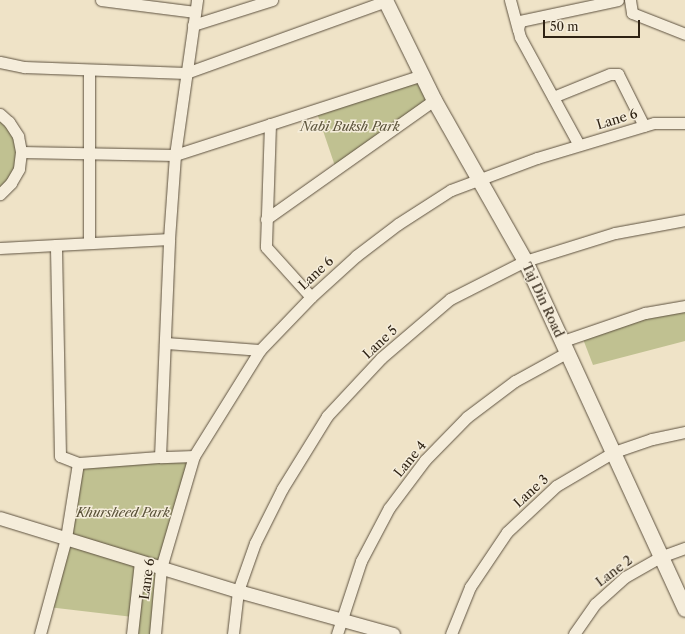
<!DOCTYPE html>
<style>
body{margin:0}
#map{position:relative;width:685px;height:634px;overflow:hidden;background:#efe3c7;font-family:"Libre Caslon Text",serif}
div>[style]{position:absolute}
.green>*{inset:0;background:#c0c191}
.roads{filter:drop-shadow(0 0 1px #5e5240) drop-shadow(0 0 1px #5e5240)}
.minor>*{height:11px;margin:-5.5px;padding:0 5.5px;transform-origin:5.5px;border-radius:5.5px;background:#f5eddb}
.tertiary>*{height:13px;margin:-6.5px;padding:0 6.5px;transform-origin:6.5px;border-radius:6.5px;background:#f5eddb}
.secondary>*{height:15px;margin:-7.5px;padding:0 7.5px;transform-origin:7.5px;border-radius:7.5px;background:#f5eddb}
span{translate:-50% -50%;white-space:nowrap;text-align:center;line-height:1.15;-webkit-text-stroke:3px #f5eddb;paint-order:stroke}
.street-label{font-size:13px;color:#2e2213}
.park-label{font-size:13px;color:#5a5239;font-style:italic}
.scale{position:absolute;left:543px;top:20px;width:97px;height:18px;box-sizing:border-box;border:2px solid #2e2213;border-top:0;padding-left:5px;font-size:12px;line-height:14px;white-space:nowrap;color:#2e2213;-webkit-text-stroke:3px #f5eddb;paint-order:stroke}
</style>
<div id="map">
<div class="green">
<div style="clip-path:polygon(422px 75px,434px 100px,336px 169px,316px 110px)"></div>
<div style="clip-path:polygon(0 114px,18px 136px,19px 169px,0 194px)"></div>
<div style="clip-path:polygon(685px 311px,685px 341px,593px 365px,583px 339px,648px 316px)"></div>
<div style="clip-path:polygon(194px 456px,161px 568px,155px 634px,132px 634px,133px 617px,48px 607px,78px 463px)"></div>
</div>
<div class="roads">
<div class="minor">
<div style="left:101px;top:0;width:95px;rotate:7.3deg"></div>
<div style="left:510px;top:0;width:30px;rotate:75deg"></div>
<div style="left:630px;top:0;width:13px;rotate:81deg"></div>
<div style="left:632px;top:13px;width:57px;rotate:21.6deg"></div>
<div style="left:193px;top:25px;width:83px;rotate:-17.6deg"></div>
<div style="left:0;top:62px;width:25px;rotate:12deg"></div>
<div style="left:24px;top:67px;width:162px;rotate:2.1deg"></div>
<div style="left:186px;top:73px;width:213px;rotate:-19.8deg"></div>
<div style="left:553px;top:97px;width:61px;rotate:-22deg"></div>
<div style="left:610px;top:74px;width:8px"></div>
<div style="left:618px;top:74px;width:58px;rotate:63.4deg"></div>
<div style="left:0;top:114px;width:12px;rotate:42deg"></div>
<div style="left:9px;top:122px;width:17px;rotate:57deg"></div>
<div style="left:18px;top:136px;width:16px;rotate:79deg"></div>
<div style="left:21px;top:152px;width:17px;rotate:97deg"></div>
<div style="left:19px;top:169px;width:16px;rotate:120deg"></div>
<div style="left:11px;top:183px;width:16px;rotate:135deg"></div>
<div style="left:270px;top:124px;width:123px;rotate:91.9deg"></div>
<div style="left:266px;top:247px;width:67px;rotate:48deg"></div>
<div style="left:579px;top:145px;width:123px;rotate:-118.6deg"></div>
<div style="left:520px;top:37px;width:8px;rotate:-104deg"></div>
<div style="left:518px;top:29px;width:8px;rotate:-76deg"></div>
<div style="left:520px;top:21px;width:100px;rotate:-12.1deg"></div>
<div style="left:21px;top:152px;width:154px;rotate:1.1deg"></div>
<div style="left:175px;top:155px;width:260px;rotate:-17.9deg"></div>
<div style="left:266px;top:219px;width:206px;rotate:-35.3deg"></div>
<div style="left:89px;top:243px;width:173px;rotate:-90deg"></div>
<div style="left:0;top:248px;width:56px;rotate:-3.1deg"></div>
<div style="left:563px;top:341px;width:87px;rotate:-18.9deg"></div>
<div style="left:645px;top:313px;width:41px;rotate:-9.9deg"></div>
<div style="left:165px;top:343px;width:95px;rotate:4.2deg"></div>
<div style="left:194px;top:456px;width:34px;rotate:178deg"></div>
<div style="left:160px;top:457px;width:218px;rotate:-87.6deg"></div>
<div style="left:169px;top:239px;width:84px;rotate:-85.9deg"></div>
<div style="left:175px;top:155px;width:157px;rotate:-81.9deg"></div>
<div style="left:78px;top:463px;width:82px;rotate:-4.2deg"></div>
<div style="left:40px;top:634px;width:99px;rotate:-74.8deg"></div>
<div style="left:66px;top:538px;width:76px;rotate:-80.9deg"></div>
<div style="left:78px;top:463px;width:19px;rotate:-159deg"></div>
<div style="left:60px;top:456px;width:211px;rotate:-91.1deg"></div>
<div style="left:56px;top:245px;width:113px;rotate:-3deg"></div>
<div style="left:132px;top:634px;width:73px;rotate:-83.7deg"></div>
<div style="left:155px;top:634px;width:66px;rotate:-84.8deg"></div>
<div style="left:161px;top:568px;width:117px;rotate:-73.6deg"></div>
<div style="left:194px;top:456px;width:125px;rotate:-58.1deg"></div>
<div style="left:260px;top:350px;width:74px;rotate:-46.1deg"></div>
<div style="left:311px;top:297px;width:61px;rotate:-42.3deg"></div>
<div style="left:356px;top:256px;width:53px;rotate:-37.3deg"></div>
<div style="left:398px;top:224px;width:63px;rotate:-32.7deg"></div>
<div style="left:451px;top:190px;width:92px;rotate:-20.4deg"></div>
<div style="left:537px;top:158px;width:122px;rotate:-16.7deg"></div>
<div style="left:654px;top:123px;width:31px"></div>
<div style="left:233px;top:634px;width:43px;rotate:-83.4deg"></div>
<div style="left:238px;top:591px;width:51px;rotate:-70.5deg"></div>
<div style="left:255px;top:543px;width:60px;rotate:-63.4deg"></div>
<div style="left:282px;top:489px;width:86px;rotate:-58.3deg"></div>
<div style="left:327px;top:416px;width:79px;rotate:-47deg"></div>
<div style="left:381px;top:358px;width:91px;rotate:-40.5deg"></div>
<div style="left:450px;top:299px;width:84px;rotate:-26.9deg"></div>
<div style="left:525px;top:261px;width:94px;rotate:-17.3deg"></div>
<div style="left:615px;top:233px;width:71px;rotate:-10.5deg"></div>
<div style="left:337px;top:634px;width:77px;rotate:-71.8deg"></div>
<div style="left:361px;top:561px;width:60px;rotate:-62.2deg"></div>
<div style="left:389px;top:508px;width:60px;rotate:-53.1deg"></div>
<div style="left:425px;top:460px;width:60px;rotate:-45.7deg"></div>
<div style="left:467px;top:417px;width:60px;rotate:-36.9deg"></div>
<div style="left:515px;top:381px;width:60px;rotate:-28.7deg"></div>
<div style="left:451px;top:634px;width:51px;rotate:-68deg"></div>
<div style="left:470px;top:587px;width:66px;rotate:-56.1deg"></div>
<div style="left:507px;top:532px;width:67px;rotate:-43.2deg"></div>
<div style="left:556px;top:486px;width:67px;rotate:-30.4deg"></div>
<div style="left:614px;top:452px;width:40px;rotate:-18.9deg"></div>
<div style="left:652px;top:439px;width:34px;rotate:-12deg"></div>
<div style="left:574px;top:634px;width:37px;rotate:-55deg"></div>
<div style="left:595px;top:604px;width:40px;rotate:-42deg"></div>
<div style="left:625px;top:577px;width:40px;rotate:-29.7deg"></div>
<div style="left:660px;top:557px;width:27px;rotate:-20deg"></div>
</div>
<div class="tertiary">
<div style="left:0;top:518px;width:249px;rotate:17.1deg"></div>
<div style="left:238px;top:591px;width:161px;rotate:15.5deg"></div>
</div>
<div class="secondary">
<div style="left:385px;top:0;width:111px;rotate:63.9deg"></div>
<div style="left:434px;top:100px;width:185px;rotate:60.5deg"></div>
<div style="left:525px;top:261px;width:383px;rotate:65.3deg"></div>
</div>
</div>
<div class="street-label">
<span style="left:617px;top:119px;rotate:-17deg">Lane 6</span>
<span style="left:316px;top:273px;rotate:-43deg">Lane 6</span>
<span style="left:543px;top:300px;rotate:65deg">Taj Din Road</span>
<span style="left:380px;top:342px;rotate:-43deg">Lane 5</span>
<span style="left:410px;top:459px;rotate:-51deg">Lane 4</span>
<span style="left:531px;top:491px;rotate:-42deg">Lane 3</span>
<span style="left:614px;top:571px;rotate:-37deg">Lane 2</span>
<span style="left:147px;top:579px;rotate:-82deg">Lane 6</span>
</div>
<div class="park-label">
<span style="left:350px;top:126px">Nabi Buksh Park</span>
<span style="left:123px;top:512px">Khursheed Park</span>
</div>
<div class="scale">50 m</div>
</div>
